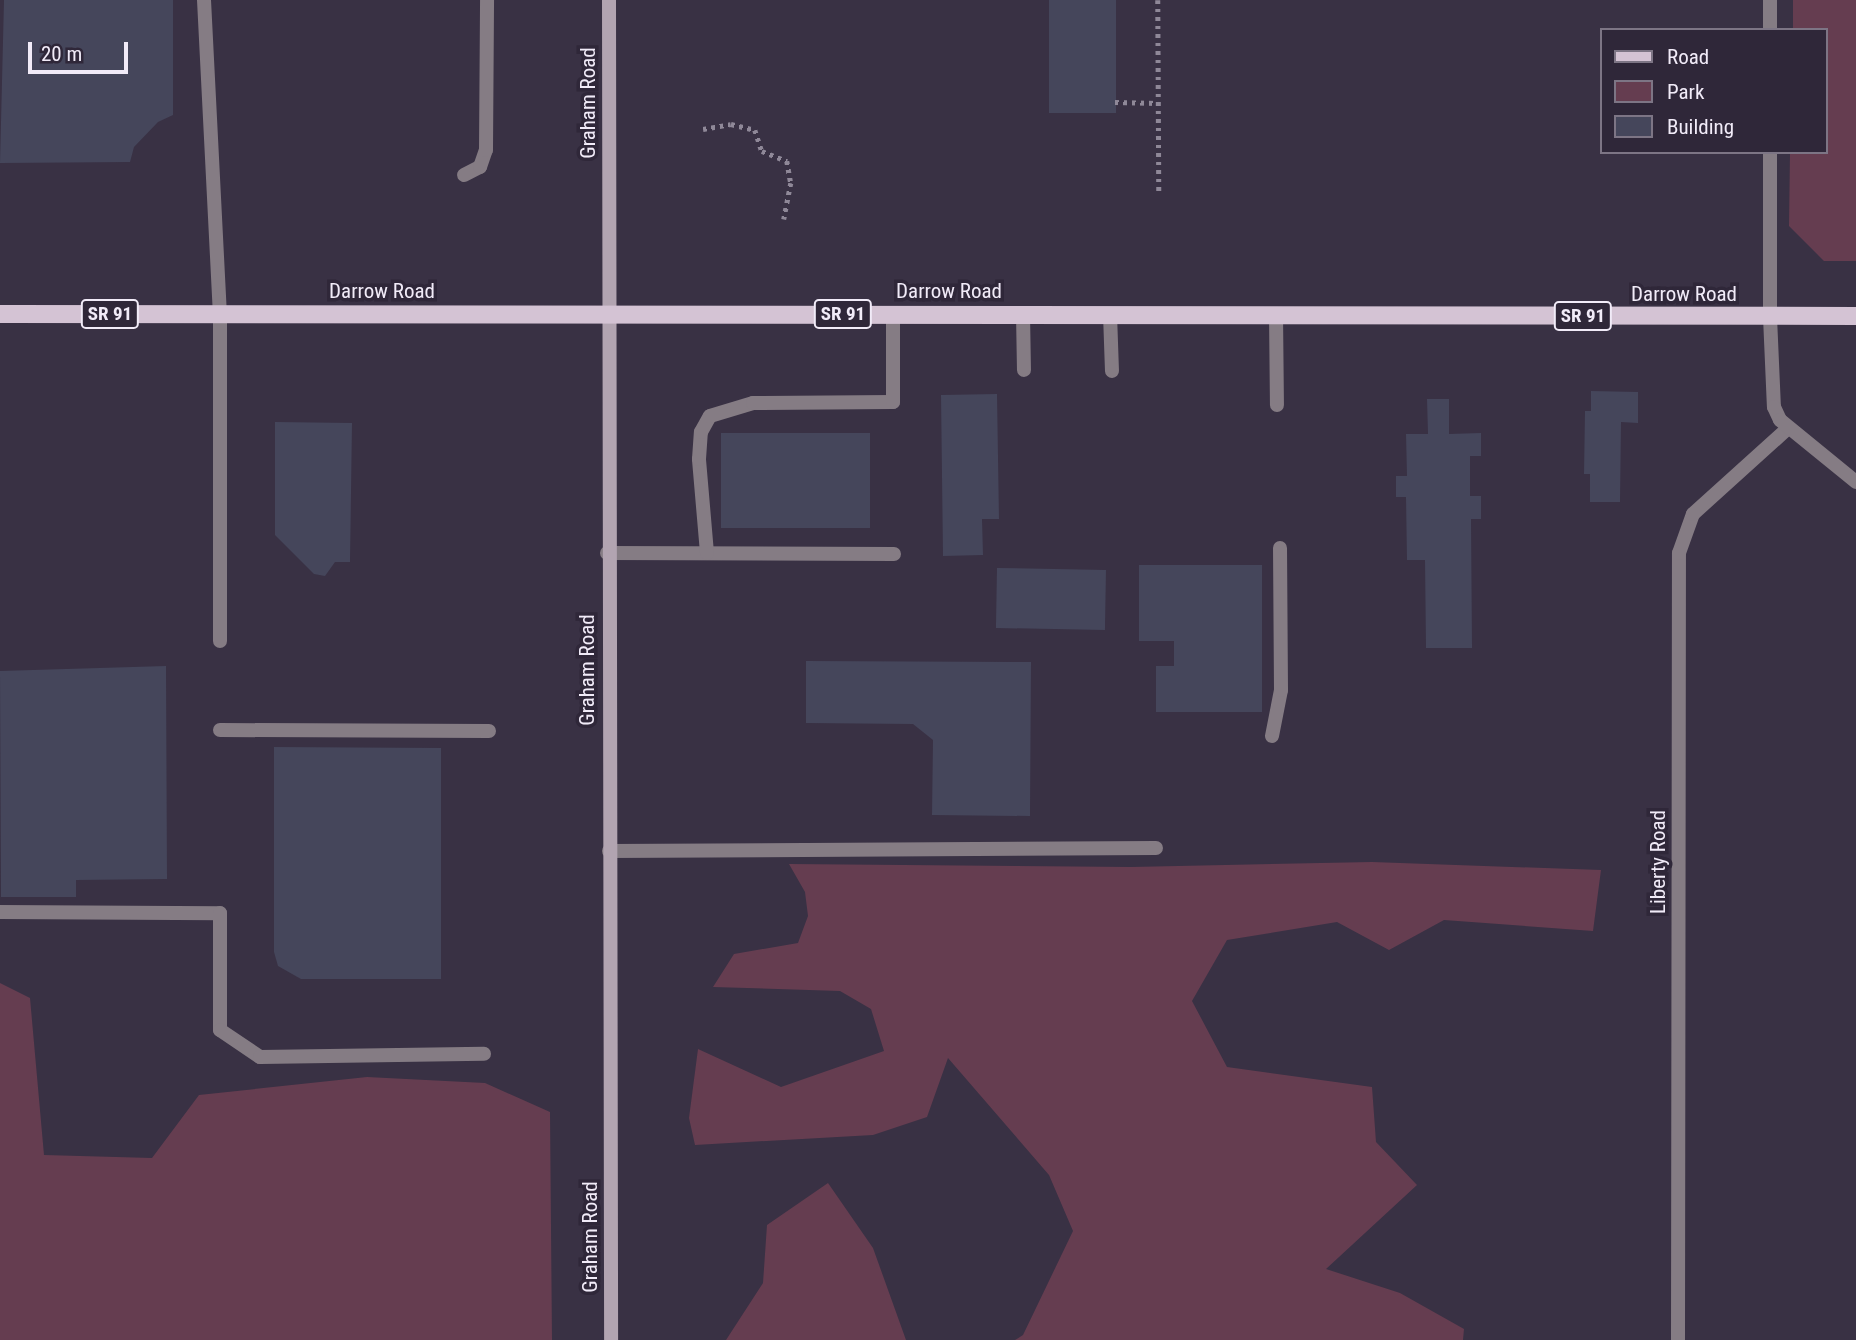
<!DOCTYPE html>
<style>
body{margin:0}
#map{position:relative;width:1856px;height:1340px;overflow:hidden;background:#393144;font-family:"Roboto Condensed",sans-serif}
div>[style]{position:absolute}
.green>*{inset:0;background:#653d50}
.building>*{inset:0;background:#45465b;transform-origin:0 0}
.path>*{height:4.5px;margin-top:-2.25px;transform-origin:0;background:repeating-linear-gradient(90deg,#8f8898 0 3.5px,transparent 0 8.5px)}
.service>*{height:14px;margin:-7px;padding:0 7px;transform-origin:7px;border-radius:7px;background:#857c84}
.minor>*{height:14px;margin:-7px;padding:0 7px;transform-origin:7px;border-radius:7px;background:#857c84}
.tertiary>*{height:14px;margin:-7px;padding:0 7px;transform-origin:7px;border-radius:7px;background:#857c84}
.secondary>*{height:14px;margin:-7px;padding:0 7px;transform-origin:7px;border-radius:7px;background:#b2a4b1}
.primary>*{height:18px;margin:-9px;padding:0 9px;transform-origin:9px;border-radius:9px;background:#d4c3d4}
span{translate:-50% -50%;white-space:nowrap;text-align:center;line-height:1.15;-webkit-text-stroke:7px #2f2739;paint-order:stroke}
.shield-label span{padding:2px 5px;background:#2f2739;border:2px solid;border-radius:5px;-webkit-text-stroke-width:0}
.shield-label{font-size:19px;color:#f1ebf8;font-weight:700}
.street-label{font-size:21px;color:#f1ebf8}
.legend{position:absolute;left:1600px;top:28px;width:228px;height:126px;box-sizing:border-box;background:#2f2739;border:2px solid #7d7585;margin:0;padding:9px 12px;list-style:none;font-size:21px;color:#f1ebf8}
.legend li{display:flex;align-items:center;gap:14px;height:35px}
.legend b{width:35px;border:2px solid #7d7585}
.scale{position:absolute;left:28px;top:42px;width:100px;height:32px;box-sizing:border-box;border:4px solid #f1ebf8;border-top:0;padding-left:9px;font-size:21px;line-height:24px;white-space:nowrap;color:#f1ebf8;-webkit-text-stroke:5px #2f2739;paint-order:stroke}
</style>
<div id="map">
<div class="green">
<div style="clip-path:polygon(1793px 0,1856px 0,1856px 261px,1824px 261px,1789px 226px,1790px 152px,1826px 152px,1826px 30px,1793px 30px)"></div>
<div style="clip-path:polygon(1372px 862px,1601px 870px,1593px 931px,1444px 920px,1389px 950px,1337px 922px,1227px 940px,1192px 1001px,1227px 1067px,1372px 1087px,1376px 1142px,1417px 1185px,1326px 1269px,1400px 1293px,1464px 1329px,1463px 1340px,1015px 1340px,1023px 1335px,1073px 1231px,1049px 1175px,948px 1058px,927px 1117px,873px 1135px,695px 1145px,689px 1118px,698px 1049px,781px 1087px,884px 1051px,871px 1009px,840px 991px,713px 987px,734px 954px,798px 943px,808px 916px,805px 892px,789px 864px,1131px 867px)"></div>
<div style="clip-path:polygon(0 983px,30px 998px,44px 1155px,152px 1158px,199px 1095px,367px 1077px,485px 1083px,550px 1112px,552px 1340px,0 1340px)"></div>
<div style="clip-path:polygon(828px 1183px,873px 1248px,906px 1340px,726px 1340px,763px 1283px,767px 1225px)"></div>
</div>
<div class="building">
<div style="clip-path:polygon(4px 0,173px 0,173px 115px,158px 122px,134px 147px,130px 162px,0 163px)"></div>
<div style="left:1049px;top:0;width:67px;height:113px"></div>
<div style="clip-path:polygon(1591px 391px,1638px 392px,1638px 423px,1621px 422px,1620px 502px,1590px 502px,1590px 474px,1584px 474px,1585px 411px,1591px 411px)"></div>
<div style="clip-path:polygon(997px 394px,999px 519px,982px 519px,983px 555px,943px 556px,941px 395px)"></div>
<div style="clip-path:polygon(1427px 399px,1449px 399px,1449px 434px,1481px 433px,1481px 456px,1470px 456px,1470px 496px,1481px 496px,1481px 519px,1471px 519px,1472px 648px,1426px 648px,1425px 560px,1407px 560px,1406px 497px,1396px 497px,1396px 476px,1407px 476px,1406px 434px,1428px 434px)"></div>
<div style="clip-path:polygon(275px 422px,352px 423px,350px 562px,335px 562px,325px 576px,314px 574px,275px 535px)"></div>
<div style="left:721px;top:433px;width:149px;height:95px"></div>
<div style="clip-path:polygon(1139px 565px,1262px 565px,1262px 712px,1156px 712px,1156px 666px,1174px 666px,1174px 641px,1139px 641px)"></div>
<div style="left:997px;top:568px;width:109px;height:60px;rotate:1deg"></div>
<div style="clip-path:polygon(806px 661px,1031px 662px,1030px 816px,932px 815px,933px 740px,913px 724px,806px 723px)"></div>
<div style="clip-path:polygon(166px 666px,167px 879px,76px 880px,76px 897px,1px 897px,0 671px)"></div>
<div style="clip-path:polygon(274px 747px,441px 748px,441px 979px,301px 979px,278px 966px,274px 952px)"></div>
</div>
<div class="path">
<div style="left:1158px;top:0;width:191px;rotate:89.7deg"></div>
<div style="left:1115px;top:102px;width:43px;rotate:1.3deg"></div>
<div style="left:703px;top:129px;width:28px;rotate:-10deg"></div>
<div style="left:731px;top:124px;width:25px;rotate:14deg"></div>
<div style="left:755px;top:130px;width:22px;rotate:72deg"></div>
<div style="left:762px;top:151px;width:27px;rotate:22deg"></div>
<div style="left:787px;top:161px;width:22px;rotate:80deg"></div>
<div style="left:791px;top:183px;width:37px;rotate:101deg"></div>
</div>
<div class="service">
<div style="left:204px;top:0;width:314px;rotate:87.1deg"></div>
<div style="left:220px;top:314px;width:327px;rotate:90deg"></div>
<div style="left:1770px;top:0;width:30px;rotate:90deg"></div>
<div style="left:1770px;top:152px;width:165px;rotate:90deg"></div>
<div style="left:464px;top:175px;width:18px;rotate:-27deg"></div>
<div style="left:480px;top:167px;width:18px;rotate:-71deg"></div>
<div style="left:486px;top:150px;width:150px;rotate:-89.6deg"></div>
<div style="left:1023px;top:314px;width:56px;rotate:89deg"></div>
<div style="left:1110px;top:314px;width:57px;rotate:88deg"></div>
<div style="left:1276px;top:314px;width:91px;rotate:89.4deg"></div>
<div style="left:607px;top:553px;width:287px;rotate:0.2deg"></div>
<div style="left:707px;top:553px;width:94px;rotate:-94.9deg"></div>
<div style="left:699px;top:459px;width:27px;rotate:-86deg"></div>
<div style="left:701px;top:432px;width:18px;rotate:-61deg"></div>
<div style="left:710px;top:416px;width:45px;rotate:-16.8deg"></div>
<div style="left:753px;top:403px;width:140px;rotate:-0.4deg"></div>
<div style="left:893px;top:402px;width:88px;rotate:-90deg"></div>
<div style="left:220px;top:730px;width:269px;rotate:0.2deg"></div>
<div style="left:1272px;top:736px;width:47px;rotate:-78.9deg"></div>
<div style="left:1281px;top:690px;width:142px;rotate:-90.4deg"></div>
<div style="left:609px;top:851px;width:547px;rotate:-0.31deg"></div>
<div style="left:0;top:912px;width:220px;rotate:0.3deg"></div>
<div style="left:220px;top:913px;width:117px;rotate:90deg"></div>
<div style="left:220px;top:1030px;width:48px;rotate:34deg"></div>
<div style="left:260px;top:1057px;width:224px;rotate:-0.8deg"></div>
</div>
<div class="minor">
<div style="left:1678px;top:1340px;width:787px;rotate:-89.93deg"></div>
<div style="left:1679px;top:553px;width:41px;rotate:-70.3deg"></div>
<div style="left:1693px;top:514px;width:127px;rotate:-42.1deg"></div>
</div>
<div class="tertiary">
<div style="left:1770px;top:317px;width:90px;rotate:87.5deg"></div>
<div style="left:1774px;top:407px;width:14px;rotate:65deg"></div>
<div style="left:1780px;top:420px;width:98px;rotate:39.2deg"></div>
</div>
<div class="secondary">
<div style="left:609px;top:0;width:1340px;rotate:89.91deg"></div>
</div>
<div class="primary">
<div style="left:0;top:314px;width:1856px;rotate:0.06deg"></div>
</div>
<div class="shield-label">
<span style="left:110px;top:314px">SR 91</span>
<span style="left:843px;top:314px">SR 91</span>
<span style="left:1583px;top:316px">SR 91</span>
</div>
<div class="street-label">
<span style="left:588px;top:103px;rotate:-90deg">Graham Road</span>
<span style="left:382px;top:291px">Darrow Road</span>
<span style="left:949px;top:291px">Darrow Road</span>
<span style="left:1684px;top:294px">Darrow Road</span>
<span style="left:587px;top:670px;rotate:-90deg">Graham Road</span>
<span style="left:1658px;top:862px;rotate:-90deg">Liberty Road</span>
<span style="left:590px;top:1237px;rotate:-90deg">Graham Road</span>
</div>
<ul class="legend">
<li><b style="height:9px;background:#d4c3d4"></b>Road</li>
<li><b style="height:19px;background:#653d50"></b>Park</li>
<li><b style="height:19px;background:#45465b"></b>Building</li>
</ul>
<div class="scale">20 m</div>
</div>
